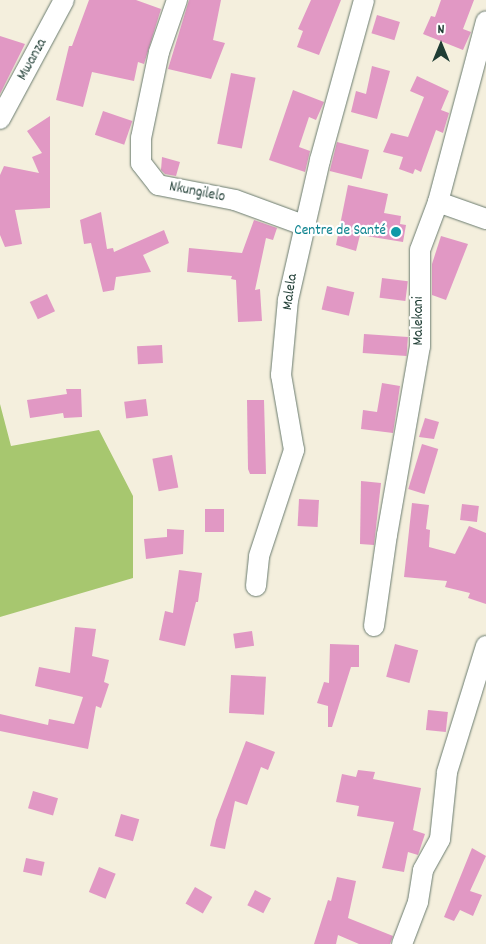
<!DOCTYPE html>
<meta charset="utf-8">
<style>
body{margin:0}
#map{position:relative;width:486px;height:944px;overflow:hidden;background:#f4efdd;font-family:Dekko,sans-serif}
div>[style]{position:absolute}
.green>*{inset:0;background:#a7c76f}
.building>*{inset:0;background:#e198c4;transform-origin:0 0}
.roads{filter:drop-shadow(0 0 1px #6a7b6f) drop-shadow(0 0 1px #6a7b6f)}
.street>*{height:20px;margin:-10px;padding:0 10px;transform-origin:10px;border-radius:10px;background:#fff}
.dots>*{width:14px;height:14px;translate:-50% -50%;box-sizing:border-box;border:2px solid #fff;border-radius:50%}
span{translate:-50% -50%;white-space:nowrap;text-align:center;line-height:1.15;-webkit-text-stroke:4.5px #fff;paint-order:stroke}
.street-label{font-size:15px;color:#1f3d34}
.culture-label{font-size:15px;color:#0d838f}
.right{translate:-100% -50%;text-align:right}
.north{position:absolute;left:416px;top:20px;width:50px;height:50px;-webkit-text-stroke:4px #fff;paint-order:stroke;rotate:0deg;font-size:14px;font-weight:700;line-height:20px;text-align:center;color:#1f3d34}
.north::after{content:'';display:block;margin:auto;width:18px;height:22px;background:#1f3d34;clip-path:polygon(50% 0,100% 100%,50% 72%,0 100%)}
</style>
<div id="map">
<div class="green">
<div style="clip-path:polygon(0 404px,11px 446px,99px 430px,133px 496px,133px 578px,0 617px)"></div>
</div>
<div class="building">
<div style="clip-path:polygon(89px 0,136px 0,161px 9px,144px 64px,138px 62px,134px 81px,92px 72px,83px 107px,56px 100px,69px 46px,72px 46px)"></div>
<div style="clip-path:polygon(189px 0,221px 0,213px 40px,225px 43px,211px 79px,168px 69px)"></div>
<div style="clip-path:polygon(311px 0,341px 0,319px 55px,297px 47px,303px 31px,298px 29px)"></div>
<div style="clip-path:polygon(441px 0,474px 0,463px 29px,471px 32px,463px 50px,423px 34px,431px 16px,435px 17px)"></div>
<div style="left:377px;top:15px;width:24px;height:19px;rotate:17deg"></div>
<div style="clip-path:polygon(0 36px,25px 44px,0 94px)"></div>
<div style="clip-path:polygon(372px 66px,390px 71px,377px 119px,351px 112px,356px 91px,366px 94px)"></div>
<div style="left:231px;top:73px;width:25px;height:72px;rotate:11deg"></div>
<div style="clip-path:polygon(417px 76px,449px 91px,441px 110px,449px 113px,443px 133px,436px 130px,421px 172px,415px 169px,413px 174px,399px 169px,403px 157px,383px 152px,391px 133px,408px 137px,424px 97px,410px 91px)"></div>
<div style="clip-path:polygon(293px 90px,324px 102px,316px 120px,309px 117px,299px 147px,310px 151px,305px 172px,269px 160px)"></div>
<div style="left:103px;top:111px;width:31px;height:25px;rotate:19deg"></div>
<div style="clip-path:polygon(50px 116px,50px 208px,15px 210px,22px 244px,5px 247px,0 235px,0 175px,4px 166px,39px 173px,32px 157px,42px 153px,27px 131px)"></div>
<div style="left:337px;top:142px;width:33px;height:30px;rotate:14deg"></div>
<div style="clip-path:polygon(162px 157px,180px 162px,176px 176px,165px 174px,161px 170px)"></div>
<div style="clip-path:polygon(348px 185px,388px 194px,384px 213px,401px 216px,400px 224px,406px 225px,403px 242px,360px 235px,356px 251px,336px 245px)"></div>
<div style="clip-path:polygon(101px 212px,107px 249px,113px 248px,114px 252px,164px 230px,169px 243px,143px 255px,151px 272px,116px 277px,114px 290px,103px 292px,91px 243px,84px 244px,80px 220px)"></div>
<div style="clip-path:polygon(254px 220px,277px 228px,273px 240px,266px 238px,255px 290px,260px 289px,262px 321px,238px 322px,236px 280px,231px 279px,232px 276px,187px 272px,189px 248px,242px 253px)"></div>
<div style="clip-path:polygon(441px 236px,468px 244px,446px 300px,432px 295px,432px 264px)"></div>
<div style="left:382px;top:278px;width:26px;height:20px;rotate:7deg"></div>
<div style="left:327px;top:286px;width:28px;height:24px;rotate:13deg"></div>
<div style="left:47px;top:294px;width:19px;height:19px;rotate:65deg"></div>
<div style="left:364px;top:334px;width:44px;height:19px;rotate:4deg"></div>
<div style="left:162px;top:345px;width:18px;height:25px;rotate:87deg"></div>
<div style="clip-path:polygon(382px 383px,400px 386px,393px 433px,361px 429px,363px 410px,377px 412px)"></div>
<div style="clip-path:polygon(66px 389px,81px 389px,82px 417px,64px 418px,63px 413px,30px 418px,27px 400px,67px 394px)"></div>
<div style="left:146px;top:399px;width:17px;height:22px;rotate:83deg"></div>
<div style="clip-path:polygon(247px 400px,264px 400px,266px 474px,250px 474px,248px 469px)"></div>
<div style="clip-path:polygon(425px 418px,439px 422px,434px 439px,419px 437px)"></div>
<div style="left:422px;top:444px;width:17px;height:47px;rotate:17deg"></div>
<div style="left:172px;top:455px;width:33px;height:20px;rotate:79deg"></div>
<div style="clip-path:polygon(361px 481px,381px 483px,374px 545px,360px 544px)"></div>
<div style="left:299px;top:499px;width:20px;height:27px;rotate:3deg"></div>
<div style="clip-path:polygon(412px 503px,429px 505px,426px 529px,430px 530px,429px 547px,455px 554px,469px 526px,486px 533px,486px 604px,468px 598px,470px 593px,445px 587px,447px 581px,404px 577px)"></div>
<div style="left:462px;top:504px;width:17px;height:16px;rotate:7deg"></div>
<div style="left:205px;top:509px;width:19px;height:23px"></div>
<div style="clip-path:polygon(167px 529px,184px 530px,183px 554px,146px 559px,144px 539px,167px 537px)"></div>
<div style="clip-path:polygon(179px 570px,202px 573px,198px 602px,196px 602px,185px 646px,159px 640px,165px 611px,173px 613px)"></div>
<div style="clip-path:polygon(75px 627px,96px 629px,92px 656px,109px 660px,104px 682px,109px 684px,101px 708px,96px 706px,88px 749px,0 731px,0 714px,48px 725px,49px 719px,74px 724px,83px 697px,35px 686px,39px 667px,70px 673px)"></div>
<div style="left:252px;top:631px;width:15px;height:19px;rotate:82deg"></div>
<div style="clip-path:polygon(330px 644px,359px 645px,359px 667px,351px 667px,332px 727px,328px 727px,328px 706px,317px 703px,324px 682px,329px 683px)"></div>
<div style="left:395px;top:644px;width:24px;height:34px;rotate:15deg"></div>
<div style="left:231px;top:675px;width:35px;height:38px;rotate:3deg"></div>
<div style="left:428px;top:710px;width:20px;height:20px;rotate:6deg"></div>
<div style="clip-path:polygon(246px 741px,275px 752px,268px 770px,261px 767px,247px 805px,235px 801px,225px 849px,210px 846px,216px 820px)"></div>
<div style="clip-path:polygon(358px 770px,375px 772px,373px 779px,421px 788px,413px 830px,425px 834px,418px 855px,408px 852px,404px 872px,382px 868px,394px 822px,357px 816px,359px 806px,336px 802px,342px 774px,356px 777px)"></div>
<div style="left:33px;top:791px;width:26px;height:18px;rotate:16deg"></div>
<div style="left:121px;top:814px;width:19px;height:23px;rotate:16deg"></div>
<div style="clip-path:polygon(472px 848px,486px 856px,470px 891px,482px 895px,473px 916px,460px 910px,454px 921px,444px 917px)"></div>
<div style="left:26px;top:858px;width:19px;height:14px;rotate:12deg"></div>
<div style="left:99px;top:867px;width:18px;height:27px;rotate:22deg"></div>
<div style="clip-path:polygon(337px 877px,356px 881px,348px 918px,393px 936px,390px 944px,359px 944px,338px 935px,336px 944px,314px 944px,328px 900px,331px 901px)"></div>
<div style="left:195px;top:887px;width:20px;height:19px;rotate:30deg"></div>
<div style="left:255px;top:890px;width:18px;height:17px;rotate:27deg"></div>
</div>
<div class="roads">
<div class="street">
<div style="left:177px;top:0;width:55px;rotate:109.1deg"></div>
<div style="left:159px;top:52px;width:88px;rotate:101.8deg"></div>
<div style="left:141px;top:138px;width:25px;rotate:90deg"></div>
<div style="left:141px;top:163px;width:28px;rotate:52deg"></div>
<div style="left:158px;top:185px;width:78px;rotate:11deg"></div>
<div style="left:235px;top:200px;width:76px;rotate:20.1deg"></div>
<div style="left:0;top:119px;width:135px;rotate:-61.7deg"></div>
<div style="left:438px;top:202px;width:51px;rotate:19.5deg"></div>
<div style="left:256px;top:586px;width:30px;rotate:-84deg"></div>
<div style="left:259px;top:556px;width:112px;rotate:-71.7deg"></div>
<div style="left:294px;top:450px;width:76px;rotate:-99.8deg"></div>
<div style="left:281px;top:375px;width:75px;rotate:-84.7deg"></div>
<div style="left:288px;top:300px;width:144px;rotate:-77.1deg"></div>
<div style="left:320px;top:160px;width:166px;rotate:-74.6deg"></div>
<div style="left:374px;top:626px;width:92px;rotate:-81.9deg"></div>
<div style="left:387px;top:535px;width:192px;rotate:-80.1deg"></div>
<div style="left:420px;top:346px;width:96px;rotate:-90deg"></div>
<div style="left:420px;top:250px;width:51px;rotate:-69.4deg"></div>
<div style="left:438px;top:202px;width:187px;rotate:-75.1deg"></div>
<div style="left:402px;top:944px;width:45px;rotate:-69.1deg"></div>
<div style="left:418px;top:902px;width:32px;rotate:-81deg"></div>
<div style="left:423px;top:870px;width:35px;rotate:-61deg"></div>
<div style="left:440px;top:839px;width:67px;rotate:-84deg"></div>
<div style="left:447px;top:772px;width:132px;rotate:-72.8deg"></div>
</div>
</div>
<div class="dots">
<div style="left:396px;top:232px;background:#0f9aa8"></div>
</div>
<div class="street-label">
<span style="left:33px;top:60px;rotate:-61deg">Mwanza</span>
<span style="left:197px;top:193px;rotate:11deg">Nkungilelo</span>
<span style="left:291px;top:292px;rotate:-82deg">Malela</span>
<span style="left:420px;top:321px;rotate:-90deg">Malekani</span>
</div>
<div class="culture-label">
<span class="right" style="left:386px;top:232px">Centre de Santé</span>
</div>
<div class="north">N</div>
</div>
